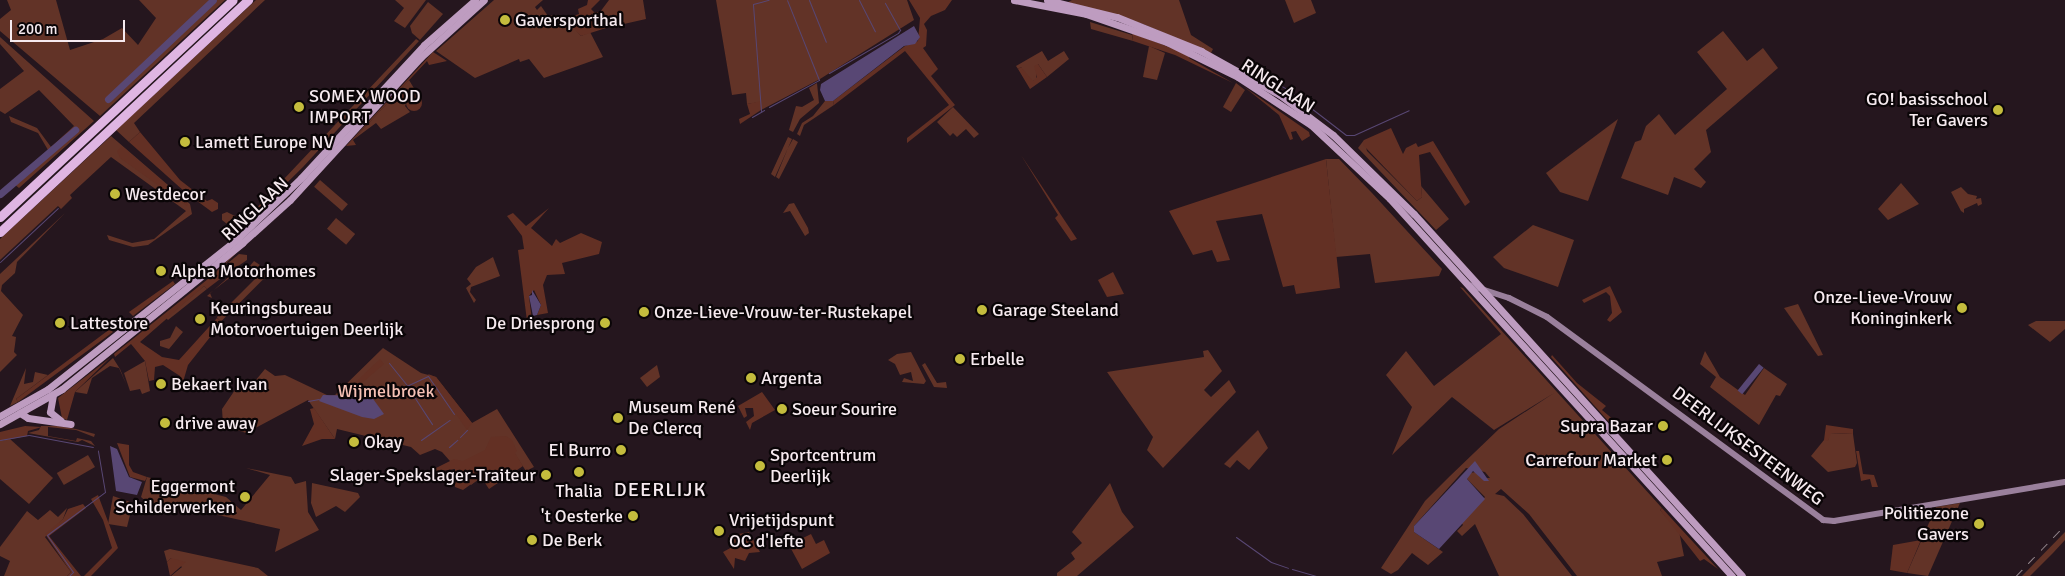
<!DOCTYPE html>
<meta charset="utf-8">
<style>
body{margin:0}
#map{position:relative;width:2065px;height:576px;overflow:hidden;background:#25161e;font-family:Signika,sans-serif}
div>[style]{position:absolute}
.green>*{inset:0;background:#623327;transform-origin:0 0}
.forest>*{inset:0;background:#633024}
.round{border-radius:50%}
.water>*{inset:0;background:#584774;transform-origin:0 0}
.stream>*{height:1px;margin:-0.5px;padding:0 0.5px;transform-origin:0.5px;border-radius:0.5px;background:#584774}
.river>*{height:7px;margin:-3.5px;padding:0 3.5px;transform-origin:3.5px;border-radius:3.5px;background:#584774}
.secondary>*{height:6px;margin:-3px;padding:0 3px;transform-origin:3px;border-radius:3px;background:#9a809c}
.primary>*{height:7px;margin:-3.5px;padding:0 3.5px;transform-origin:3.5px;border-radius:3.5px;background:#be9cc0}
.motorway>*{height:9px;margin:-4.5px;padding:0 4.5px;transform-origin:4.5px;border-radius:4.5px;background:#dfb5e2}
.rail>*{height:1px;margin-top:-0.5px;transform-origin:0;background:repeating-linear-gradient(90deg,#93868c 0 9px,transparent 0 18px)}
.dots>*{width:14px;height:14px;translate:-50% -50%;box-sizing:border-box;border:2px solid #0a0507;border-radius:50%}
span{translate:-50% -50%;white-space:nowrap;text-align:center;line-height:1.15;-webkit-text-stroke:4.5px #0a0507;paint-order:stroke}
.poi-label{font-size:18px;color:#f6eaef}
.left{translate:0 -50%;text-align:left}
.right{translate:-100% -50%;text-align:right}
.street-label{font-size:18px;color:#f6eaef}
.park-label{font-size:18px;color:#f6c1b4}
.quarter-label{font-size:20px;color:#f6eaef;letter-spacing:1px}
.scale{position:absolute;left:10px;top:20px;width:115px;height:22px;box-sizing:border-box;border:2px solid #f6eaef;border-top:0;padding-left:6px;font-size:15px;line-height:18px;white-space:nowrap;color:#f6eaef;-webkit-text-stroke:4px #0a0507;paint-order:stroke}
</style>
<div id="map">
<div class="green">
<div style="clip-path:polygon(7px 0,56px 0,70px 50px,103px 39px,122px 28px,138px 45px,156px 18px,139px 0,225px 0,100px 116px,0 31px,0 19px,11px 10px)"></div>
<div style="clip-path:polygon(256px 0,265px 0,134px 123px,140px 132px,129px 142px,116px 130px)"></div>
<div style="clip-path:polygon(395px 0,426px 0,405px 28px,394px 21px,404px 8px)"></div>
<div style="clip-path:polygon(494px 0,543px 0,535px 7px,537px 10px,541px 6px,548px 16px,556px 15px,568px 21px,581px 36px,590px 32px,603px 57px,544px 78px,529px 59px,520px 62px,519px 59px,475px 78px,436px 51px)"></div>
<div style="clip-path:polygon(609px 0,643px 0,646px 19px,606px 28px,603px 17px,593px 18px,591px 12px,600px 12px)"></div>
<div style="clip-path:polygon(716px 0,907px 0,914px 20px,820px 79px,761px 110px,760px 102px,747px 104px,746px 93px,732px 95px)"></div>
<div style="clip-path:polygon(1072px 0,1179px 0,1191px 35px,1213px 49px,1211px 53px,1143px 24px,1068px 2px)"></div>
<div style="clip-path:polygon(1285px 0,1311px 0,1316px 13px,1294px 23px)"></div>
<div style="clip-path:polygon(428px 2px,443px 14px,420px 40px,412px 33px,410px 26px)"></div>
<div style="clip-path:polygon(1090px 22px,1132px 35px,1133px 41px,1091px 29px)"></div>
<div style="clip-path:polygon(1723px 31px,1747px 61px,1763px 48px,1778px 68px,1706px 130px,1711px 152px,1694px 169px,1706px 182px,1701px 188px,1674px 177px,1668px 195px,1621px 178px,1635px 142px,1641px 140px,1646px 126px,1659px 114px,1675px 135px,1727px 89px,1697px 52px)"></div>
<div style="clip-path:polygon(0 37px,94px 121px,19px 188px,14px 184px,0 197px,0 192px,48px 150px,38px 133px,11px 122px,9px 116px,37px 128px,51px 147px,74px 126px,39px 90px,5px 114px,0 111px,0 89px,24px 71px,0 44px)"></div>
<div style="clip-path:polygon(416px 39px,419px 41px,303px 167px,237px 232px,222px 220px,222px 214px,227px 212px,241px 219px,249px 216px)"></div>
<div style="clip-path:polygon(1149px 46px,1165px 53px,1157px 80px,1143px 77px)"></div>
<div style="clip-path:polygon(1042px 51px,1048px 61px,1064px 51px,1069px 59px,1047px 77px,1038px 64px,1036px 80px,1030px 82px,1021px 67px,1018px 69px,1016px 66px)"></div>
<div style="clip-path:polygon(409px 80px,418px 95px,408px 99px,405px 106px,410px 112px,381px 129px,376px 123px,353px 140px)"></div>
<div style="clip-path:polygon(817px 83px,819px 103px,800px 119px,793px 132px,789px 130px,796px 106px,802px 107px,814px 100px,809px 88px)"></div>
<div style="clip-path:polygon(1236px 83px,1245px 90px,1231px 112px,1223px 107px)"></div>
<div style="clip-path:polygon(825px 101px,833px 101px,834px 105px,804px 125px,800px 136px,797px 134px,802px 123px,813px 116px)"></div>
<div style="clip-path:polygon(953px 107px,979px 134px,974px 138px,966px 129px,957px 137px,953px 133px,950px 136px,937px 122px)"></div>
<div style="clip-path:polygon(1618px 119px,1588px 201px,1560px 192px,1546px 173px)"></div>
<div style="clip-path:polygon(111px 136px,190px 204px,192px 214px,148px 245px,133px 247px,109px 240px,107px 235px,132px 243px,154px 239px,186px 211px,111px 157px,70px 195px,72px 198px,61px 209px,58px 206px,0 260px,0 239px)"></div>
<div style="clip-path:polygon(788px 137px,792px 139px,788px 148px,793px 139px,798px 142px,779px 179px,776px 177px,788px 148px,775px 177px,771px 174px)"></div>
<div style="clip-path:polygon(1364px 140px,1367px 151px,1417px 201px,1422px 197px,1421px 186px,1449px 219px,1436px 230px,1358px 148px)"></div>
<div style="clip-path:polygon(1326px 159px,1339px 159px,1372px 193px,1442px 269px,1439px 276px,1375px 283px,1370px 254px,1336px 257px)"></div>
<div style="left:320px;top:180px;width:37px;height:9px;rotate:41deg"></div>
<div style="clip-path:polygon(1901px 183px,1919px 204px,1888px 220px,1878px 209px)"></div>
<div style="clip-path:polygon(1961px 187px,1968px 194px,1977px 196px,1976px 199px,1981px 198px,1982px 204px,1978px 206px,1977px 203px,1964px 209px,1964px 213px,1961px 211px,1951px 192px)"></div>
<div style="clip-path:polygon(794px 203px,808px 228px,809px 233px,805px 236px,790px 211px,783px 213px,789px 204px)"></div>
<div style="clip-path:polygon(65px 213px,17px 262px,15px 273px,2px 285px,1px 291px,23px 315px,12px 336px,16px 337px,14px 352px,17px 355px,0 372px,0 274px)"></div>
<div style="left:336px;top:218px;width:25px;height:14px;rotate:40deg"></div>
<div style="clip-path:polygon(1533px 225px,1574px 240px,1558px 287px,1504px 268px,1493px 257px)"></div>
<div style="left:235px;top:253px;width:1px;height:82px;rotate:45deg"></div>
<div style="clip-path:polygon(239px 254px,247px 255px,247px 260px,228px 273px,223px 267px)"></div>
<div style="clip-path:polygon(493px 257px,500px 276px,471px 287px,470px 292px,476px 300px,474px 303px,466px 288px,471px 284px,467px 279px,476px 267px)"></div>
<div style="clip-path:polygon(254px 261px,260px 265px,257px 268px,234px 278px,232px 276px,210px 293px,212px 298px,207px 296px,231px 275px,249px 267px)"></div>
<div style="left:262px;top:272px;width:6px;height:64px;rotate:45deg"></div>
<div style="clip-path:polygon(204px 286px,207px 289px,168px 320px,166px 318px)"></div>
<div style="clip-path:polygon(1460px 287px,1463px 288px,1662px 508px,1660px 510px,1679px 531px,1684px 556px,1657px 562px,1662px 576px,1577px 576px,1529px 514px,1501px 489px,1495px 494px,1504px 496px,1523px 514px,1572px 576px,1499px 576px,1475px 524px,1462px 536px,1457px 531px,1463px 525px,1461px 522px,1485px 497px,1467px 479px,1469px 473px,1476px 472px,1481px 478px,1490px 478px,1485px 472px,1466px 468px,1414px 526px,1414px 532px,1443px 552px,1428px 565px,1412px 553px,1398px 570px,1391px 574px,1381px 568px,1425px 501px,1450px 476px,1499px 429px,1554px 393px,1494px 430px,1452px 397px,1392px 455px,1412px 407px,1386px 375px,1406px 351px,1434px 386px,1501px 334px)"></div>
<div style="clip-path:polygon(1798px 304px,1823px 355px,1818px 356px,1784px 308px)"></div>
<div style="clip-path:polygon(2036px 321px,2065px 321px,2065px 329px,2050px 342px,2028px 325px)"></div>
<div style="clip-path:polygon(176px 326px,183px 332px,169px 349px,160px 346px,160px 341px,170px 338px)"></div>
<div style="clip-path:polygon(383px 348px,421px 373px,436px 377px,472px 423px,497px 409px,534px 467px,526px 471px,514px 453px,471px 485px,442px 452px,435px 449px,420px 455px,411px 447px,337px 429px,335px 439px,308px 400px,246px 433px,223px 425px,222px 409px,237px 387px,241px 390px,250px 387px,265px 369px,275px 376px,285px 375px,329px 396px,335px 395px)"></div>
<div style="clip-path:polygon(1208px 350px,1222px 371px,1204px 390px,1211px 397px,1229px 380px,1236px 392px,1163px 468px,1147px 450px,1153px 437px,1107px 372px,1204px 357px,1203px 351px)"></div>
<div style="clip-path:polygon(80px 351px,16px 399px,18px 402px,10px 406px,26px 368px,24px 384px,33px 382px,35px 372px,48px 375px)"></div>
<div style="clip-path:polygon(1705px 351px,1720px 377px,1745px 395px,1764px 368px,1787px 384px,1780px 396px,1776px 395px,1759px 425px,1710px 387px,1716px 377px,1700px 364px)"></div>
<div style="clip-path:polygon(911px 352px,926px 381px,924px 384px,902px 382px,904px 378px,913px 381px,911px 372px,900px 375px,895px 364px,888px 360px,897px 354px)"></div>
<div style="clip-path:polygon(113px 358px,120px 369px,127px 386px,119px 368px,110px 366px,92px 378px,87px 394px,75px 392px)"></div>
<div style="clip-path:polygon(145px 361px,150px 391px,142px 394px,140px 389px,130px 391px,124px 373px)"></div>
<div style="clip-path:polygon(925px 363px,937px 383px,946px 382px,947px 388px,934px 387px,922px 365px)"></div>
<div style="clip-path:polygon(657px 365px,660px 377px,647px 387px,640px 378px)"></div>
<div style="clip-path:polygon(41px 426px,58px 426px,76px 429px,95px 434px,94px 437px,76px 430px,48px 427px,48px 436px,76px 441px,77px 438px,91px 441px,95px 446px,82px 440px,78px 442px,28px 433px,39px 430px)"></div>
<div style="clip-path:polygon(1258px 430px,1268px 448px,1249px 470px,1237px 460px,1230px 468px,1224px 464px)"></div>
<div style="clip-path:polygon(1830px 433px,1853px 434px,1857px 463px,1855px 467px,1828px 472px,1811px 456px,1824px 440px,1828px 440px)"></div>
<div style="clip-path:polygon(10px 439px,53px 478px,29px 504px,0 479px,0 441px)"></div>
<div style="left:88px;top:455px;width:14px;height:36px;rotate:60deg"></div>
<div style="clip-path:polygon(246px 468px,291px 477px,295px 484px,306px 481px,308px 512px,319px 530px,275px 552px,280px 529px,164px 503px,149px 504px,141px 497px,147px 477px,226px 497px,241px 510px,270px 475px)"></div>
<div style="clip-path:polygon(312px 483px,358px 493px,360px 497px,345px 512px,336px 506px,316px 517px,311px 503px)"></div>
<div style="clip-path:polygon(1110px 483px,1122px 512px,1134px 527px,1077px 576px,1057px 576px,1057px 573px,1075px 559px,1071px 553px,1082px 543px,1072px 532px)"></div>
<div style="clip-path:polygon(113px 496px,133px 503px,127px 527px,108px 524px)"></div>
<div style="clip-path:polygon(1960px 503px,1928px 576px,1907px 573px,1936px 507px)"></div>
<div style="clip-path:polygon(67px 508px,63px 519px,45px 537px,71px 572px,67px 576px,4px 576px,10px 561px,0 556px,0 547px,27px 511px,38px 520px,50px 510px,58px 517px)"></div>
<div style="clip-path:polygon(2065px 532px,2065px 540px,2053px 553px,2030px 576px,2022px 576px)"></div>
<div style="clip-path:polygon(170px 549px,258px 568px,268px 576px,171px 576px,182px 567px,171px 558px,167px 562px,164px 551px)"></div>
</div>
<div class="forest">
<div style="clip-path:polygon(588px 0,600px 0,591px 9px,594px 12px,591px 14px,593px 18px,603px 17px,606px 28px,581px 36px,564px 19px,579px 14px,578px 9px,587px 5px)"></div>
<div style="clip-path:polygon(909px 0,952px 0,945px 10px,931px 16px,924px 24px,927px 30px,926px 46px,923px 48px,938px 69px,931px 76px,955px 105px,907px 143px,907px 138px,949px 105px,905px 51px,834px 105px,833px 101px,905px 46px,918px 41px,920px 18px)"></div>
<div style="clip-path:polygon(1132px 33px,1190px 55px,1189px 58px,1233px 83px,1175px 55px,1133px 41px)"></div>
<div style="clip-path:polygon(433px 52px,447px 61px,429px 65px,427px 61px,353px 140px,356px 145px,346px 146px)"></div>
<div style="clip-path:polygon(1038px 64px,1047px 77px,1030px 89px,1018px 69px,1021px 67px,1033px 81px,1037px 77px,1034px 66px)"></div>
<div style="clip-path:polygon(1243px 86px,1309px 132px,1310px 136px,1302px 141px,1296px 131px,1291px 132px,1293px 139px,1290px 140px,1279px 115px)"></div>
<div class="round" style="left:406px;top:95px;width:16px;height:16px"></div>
<div style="clip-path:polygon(761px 101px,761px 110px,740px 124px,739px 119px,750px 114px,747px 104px)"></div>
<div style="clip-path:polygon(1391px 128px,1403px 154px,1406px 148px,1416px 143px,1418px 147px,1433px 141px,1470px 202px,1465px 206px,1430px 152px,1419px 155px,1422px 197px,1417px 201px,1363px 145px,1364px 140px)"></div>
<div style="clip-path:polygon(140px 132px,180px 180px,207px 201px,212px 199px,218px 203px,218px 209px,212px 212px,185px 192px,129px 142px)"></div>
<div style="clip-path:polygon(122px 146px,188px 204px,187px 206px,120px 158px,117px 151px)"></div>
<div style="clip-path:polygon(1021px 155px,1077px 239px,1071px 241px,1055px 218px,1058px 215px)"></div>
<div style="clip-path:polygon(1326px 159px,1340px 288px,1296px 294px,1294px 285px,1283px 287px,1262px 214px,1216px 221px,1230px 260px,1217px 262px,1212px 250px,1193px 255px,1169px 211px)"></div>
<div style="clip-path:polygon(549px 208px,531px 228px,552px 246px,556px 239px,560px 243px,581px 233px,602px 242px,599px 254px,562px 263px,565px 274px,547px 275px,543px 285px,548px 313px,537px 315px,541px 305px,534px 290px,529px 296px,532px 321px,527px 321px,518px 250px,524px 249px,522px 236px,507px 216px,513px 213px,526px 226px)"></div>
<div style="clip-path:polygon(223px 267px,228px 273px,207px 289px,204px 286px,140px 342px,162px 357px,179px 360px,217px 318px,222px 322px,188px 365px,183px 382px,178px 381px,180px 376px,163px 365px,155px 367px,154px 380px,149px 381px,145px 361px,131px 344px,115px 357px,114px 354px)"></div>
<div style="clip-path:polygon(1113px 272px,1124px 294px,1107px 297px,1098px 280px)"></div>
<div style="clip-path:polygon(173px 281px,175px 284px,133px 316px,129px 312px)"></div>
<div style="clip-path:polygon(1610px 286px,1622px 312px,1610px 322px,1607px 320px,1612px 313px,1610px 296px,1606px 292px,1584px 303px,1582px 300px)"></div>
<div style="clip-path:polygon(110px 329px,113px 332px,18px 402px,16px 399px)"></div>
<div style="clip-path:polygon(1552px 355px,1577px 383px,1606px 406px,1602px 410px,1615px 421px,1617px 431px,1551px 357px)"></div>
<div style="clip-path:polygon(111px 357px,75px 392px,67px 420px,62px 418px,58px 398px)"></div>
<div style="clip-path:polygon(380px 359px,384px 364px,356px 388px,375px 386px,386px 390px,385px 395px,341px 396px)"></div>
<div style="clip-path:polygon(428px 374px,436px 377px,472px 423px,467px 430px)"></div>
<div style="clip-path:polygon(762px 392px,775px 410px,752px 423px,750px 430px,746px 422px,754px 416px,753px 408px,745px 408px,747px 416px,744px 418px,738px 406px)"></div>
<div style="clip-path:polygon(314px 408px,335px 439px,322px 439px,302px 446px,314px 424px,310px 409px)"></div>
<div style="clip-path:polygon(1826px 425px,1853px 429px,1853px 434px,1831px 433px,1828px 441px,1824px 440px)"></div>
<div style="clip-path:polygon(25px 426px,42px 427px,28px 431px,27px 436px,0 441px,0 432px)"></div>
<div style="clip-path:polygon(506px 436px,512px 440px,517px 451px,515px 453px,523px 466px,489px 489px,481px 477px,463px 490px,455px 487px,455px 469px,441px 471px,439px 476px,433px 475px,434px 469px,454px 459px,463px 461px,485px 450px,491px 437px)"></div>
<div style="clip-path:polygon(117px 443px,129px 445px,129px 465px,133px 472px,147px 477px,145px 481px,130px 477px)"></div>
<div style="clip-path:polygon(1856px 451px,1859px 451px,1863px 474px,1874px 475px,1878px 487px,1872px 487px,1870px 479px,1861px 481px)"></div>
<div style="clip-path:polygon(98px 495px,118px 548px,91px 576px,84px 576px,112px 548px,103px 520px,91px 499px)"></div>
<div style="clip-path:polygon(83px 504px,86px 508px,49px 536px,81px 576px,67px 576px,71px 572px,45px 534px,63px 519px,68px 509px)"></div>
<div style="clip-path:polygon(1662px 508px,1682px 530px,1718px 569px,1704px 559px,1700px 561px,1660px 510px)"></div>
<div style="clip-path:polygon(749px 532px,760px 552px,749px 553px,745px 561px,735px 558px,734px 569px,723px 552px,734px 546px,728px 536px)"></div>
<div style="clip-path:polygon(811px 534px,816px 544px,824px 540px,830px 553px,802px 569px,789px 545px)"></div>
<div style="clip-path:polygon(1921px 540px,1907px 573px,1890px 570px,1893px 545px)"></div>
<div style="clip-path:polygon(171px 558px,186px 562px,170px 576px,167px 562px)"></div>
</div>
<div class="water">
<div style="clip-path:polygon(914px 26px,920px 37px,915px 44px,904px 46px,833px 101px,825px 101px,820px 90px,821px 84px)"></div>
<div style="clip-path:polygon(532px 290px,541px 305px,537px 315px,533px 316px,529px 296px,532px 295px)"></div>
<div style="left:1759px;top:364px;width:6px;height:34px;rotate:39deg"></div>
<div style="clip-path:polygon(323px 395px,371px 396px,384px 414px,374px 419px,362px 417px,319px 401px)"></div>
<div style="clip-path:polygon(110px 446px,117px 449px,129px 477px,142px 482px,137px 495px,116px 491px)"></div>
<div style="clip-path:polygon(1475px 461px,1489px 481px,1484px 481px,1473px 471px,1467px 479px,1485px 499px,1439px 549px,1414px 532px,1414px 526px)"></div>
</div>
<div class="stream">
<div style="left:809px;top:0;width:45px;rotate:68deg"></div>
<div style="left:859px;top:0;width:35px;rotate:63deg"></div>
<div style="left:1249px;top:67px;width:42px;rotate:30.3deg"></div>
<div style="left:1285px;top:88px;width:77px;rotate:37.6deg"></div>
<div style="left:1346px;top:135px;width:8px"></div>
<div style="left:1354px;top:135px;width:60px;rotate:-24.4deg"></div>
<div style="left:829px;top:73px;width:80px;rotate:-30.1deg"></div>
<div style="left:898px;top:33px;width:4px;rotate:-56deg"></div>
<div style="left:900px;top:30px;width:31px;rotate:-119deg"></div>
<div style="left:769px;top:107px;width:57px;rotate:-28.4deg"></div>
<div style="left:819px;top:80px;width:86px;rotate:-111.8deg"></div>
<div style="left:761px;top:111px;width:107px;rotate:-94.3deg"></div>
<div style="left:753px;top:4px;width:16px;rotate:-15deg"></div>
<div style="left:752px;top:117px;width:14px;rotate:-30deg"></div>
<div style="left:0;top:262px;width:79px;rotate:-43deg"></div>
<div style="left:389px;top:363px;width:28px;rotate:51deg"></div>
<div style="left:409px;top:389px;width:42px;rotate:56.7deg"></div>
<div style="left:389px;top:394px;width:43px;rotate:-24.8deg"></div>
<div style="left:428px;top:376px;width:46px;rotate:55.6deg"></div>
<div style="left:371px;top:396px;width:14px;rotate:-4deg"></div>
<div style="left:308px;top:401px;width:11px;rotate:-10deg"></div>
<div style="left:460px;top:437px;width:10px;rotate:-45deg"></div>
<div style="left:0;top:440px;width:29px;rotate:-10deg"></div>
<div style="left:29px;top:435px;width:65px;rotate:10.6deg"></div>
<div style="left:421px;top:440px;width:35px;rotate:-35deg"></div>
<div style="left:449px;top:447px;width:11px;rotate:-41deg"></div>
<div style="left:1236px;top:537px;width:43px;rotate:35.5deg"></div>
<div style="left:1271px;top:562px;width:18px;rotate:19deg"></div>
<div style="left:1292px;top:569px;width:25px;rotate:16deg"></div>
<div style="left:69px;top:576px;width:6px;rotate:-45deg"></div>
<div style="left:73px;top:572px;width:45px;rotate:-125.1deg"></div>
<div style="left:47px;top:535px;width:72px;rotate:-36.6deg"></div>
<div style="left:105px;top:492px;width:42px;rotate:-99.7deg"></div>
</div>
<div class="river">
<div style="left:108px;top:99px;width:144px;rotate:-43.3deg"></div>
<div style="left:0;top:194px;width:99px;rotate:-40.5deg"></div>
</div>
<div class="secondary">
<div style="left:1469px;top:285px;width:42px;rotate:18deg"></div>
<div style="left:1509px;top:298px;width:42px;rotate:26.6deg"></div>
<div style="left:1547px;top:317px;width:343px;rotate:36.3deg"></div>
<div style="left:1823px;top:520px;width:11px;rotate:5deg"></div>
<div style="left:1834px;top:521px;width:234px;rotate:-9.6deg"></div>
</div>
<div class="primary">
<div style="left:1014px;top:0;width:73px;rotate:11deg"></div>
<div style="left:1086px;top:14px;width:86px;rotate:19.1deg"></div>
<div style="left:1167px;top:42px;width:79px;rotate:26.2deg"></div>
<div style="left:1238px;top:77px;width:87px;rotate:33.3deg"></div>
<div style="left:1311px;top:125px;width:108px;rotate:43.1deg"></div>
<div style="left:1390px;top:199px;width:509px;rotate:47.79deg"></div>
<div style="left:1047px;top:0;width:72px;rotate:13.7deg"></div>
<div style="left:1117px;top:17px;width:91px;rotate:22deg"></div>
<div style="left:1201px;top:51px;width:90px;rotate:29.1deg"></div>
<div style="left:1280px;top:95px;width:66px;rotate:37deg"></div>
<div style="left:1333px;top:135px;width:113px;rotate:44.3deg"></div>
<div style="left:1414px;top:214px;width:488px;rotate:47.8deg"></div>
<div style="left:53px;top:395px;width:17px;rotate:100deg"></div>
<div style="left:50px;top:412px;width:14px;rotate:39deg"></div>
<div style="left:20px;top:413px;width:9px;rotate:32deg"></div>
<div style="left:28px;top:418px;width:43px;rotate:7.9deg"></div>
<div style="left:0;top:416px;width:55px;rotate:-29.4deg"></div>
<div style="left:48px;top:389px;width:241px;rotate:-38.4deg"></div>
<div style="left:237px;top:239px;width:88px;rotate:-43.6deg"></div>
<div style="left:301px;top:178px;width:181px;rotate:-47.2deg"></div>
<div style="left:424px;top:45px;width:68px;rotate:-41.4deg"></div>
<div style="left:0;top:424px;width:71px;rotate:-29.4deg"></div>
<div style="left:62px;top:389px;width:232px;rotate:-39deg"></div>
<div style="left:242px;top:243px;width:64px;rotate:-41.9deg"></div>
<div style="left:290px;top:200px;width:193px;rotate:-47.5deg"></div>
<div style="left:420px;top:58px;width:86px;rotate:-42.2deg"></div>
</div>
<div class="motorway">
<div style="left:0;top:217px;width:318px;rotate:-43deg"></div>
<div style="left:0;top:232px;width:340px;rotate:-43.1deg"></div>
</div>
<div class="rail">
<div style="left:2016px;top:576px;width:71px;rotate:-46.1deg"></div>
</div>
<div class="dots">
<div style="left:505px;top:20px;background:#c4bc3d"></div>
<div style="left:299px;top:107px;background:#c4bc3d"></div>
<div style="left:1998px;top:110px;background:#c4bc3d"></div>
<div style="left:185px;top:142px;background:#c4bc3d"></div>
<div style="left:115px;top:194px;background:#c4bc3d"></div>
<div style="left:161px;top:271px;background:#c4bc3d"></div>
<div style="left:1962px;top:308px;background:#c4bc3d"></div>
<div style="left:982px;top:310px;background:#c4bc3d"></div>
<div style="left:644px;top:312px;background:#c4bc3d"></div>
<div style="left:200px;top:319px;background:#c4bc3d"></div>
<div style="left:60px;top:323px;background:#c4bc3d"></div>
<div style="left:605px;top:323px;background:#c4bc3d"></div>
<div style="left:960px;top:359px;background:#c4bc3d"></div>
<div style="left:751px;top:378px;background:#c4bc3d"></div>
<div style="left:161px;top:384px;background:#c4bc3d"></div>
<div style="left:782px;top:409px;background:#c4bc3d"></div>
<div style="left:618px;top:418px;background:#c4bc3d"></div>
<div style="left:165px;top:423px;background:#c4bc3d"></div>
<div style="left:1663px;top:426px;background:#c4bc3d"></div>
<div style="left:354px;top:442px;background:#c4bc3d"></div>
<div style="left:621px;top:450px;background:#c4bc3d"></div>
<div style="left:1667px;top:460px;background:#c4bc3d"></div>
<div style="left:760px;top:466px;background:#c4bc3d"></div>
<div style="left:579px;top:472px;background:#c4bc3d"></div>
<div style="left:546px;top:475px;background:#c4bc3d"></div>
<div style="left:245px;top:497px;background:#c4bc3d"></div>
<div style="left:633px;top:516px;background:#c4bc3d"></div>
<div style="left:1979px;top:524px;background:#c4bc3d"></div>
<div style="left:719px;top:531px;background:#c4bc3d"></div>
<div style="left:532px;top:540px;background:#c4bc3d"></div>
</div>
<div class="poi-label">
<span class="left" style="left:515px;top:20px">Gaversporthal</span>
<span class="left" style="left:309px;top:107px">SOMEX WOOD<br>IMPORT</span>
<span class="right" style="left:1988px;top:110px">GO! basisschool<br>Ter Gavers</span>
<span class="left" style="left:195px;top:142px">Lamett Europe NV</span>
<span class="left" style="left:125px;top:194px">Westdecor</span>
<span class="left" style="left:171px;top:271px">Alpha Motorhomes</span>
<span class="right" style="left:1952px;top:308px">Onze-Lieve-Vrouw<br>Koninginkerk</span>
<span class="left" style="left:210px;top:319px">Keuringsbureau<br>Motorvoertuigen Deerlijk</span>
<span class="left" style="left:992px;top:310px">Garage Steeland</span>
<span class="left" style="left:654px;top:312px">Onze-Lieve-Vrouw-ter-Rustekapel</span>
<span class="left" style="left:70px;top:323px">Lattestore</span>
<span class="right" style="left:595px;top:323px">De Driesprong</span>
<span class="left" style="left:970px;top:359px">Erbelle</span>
<span class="left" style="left:761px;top:378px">Argenta</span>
<span class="left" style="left:171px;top:384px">Bekaert Ivan</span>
<span class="left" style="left:628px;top:418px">Museum René<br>De Clercq</span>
<span class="left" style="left:792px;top:409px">Soeur Sourire</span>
<span class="left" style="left:175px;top:423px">drive away</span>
<span class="right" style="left:1653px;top:426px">Supra Bazar</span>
<span class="left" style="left:364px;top:442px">Okay</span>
<span class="right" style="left:611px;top:450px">El Burro</span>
<span class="left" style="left:770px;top:466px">Sportcentrum<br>Deerlijk</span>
<span class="right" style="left:1657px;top:460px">Carrefour Market</span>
<span class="right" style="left:536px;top:475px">Slager-Spekslager-Traiteur</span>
<span class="right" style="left:235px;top:497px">Eggermont<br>Schilderwerken</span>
<span style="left:579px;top:491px">Thalia</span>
<span class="right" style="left:1969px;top:524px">Politiezone<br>Gavers</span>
<span class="right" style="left:623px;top:516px">'t Oesterke</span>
<span class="left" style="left:729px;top:531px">Vrijetijdspunt<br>OC d'Iefte</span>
<span class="left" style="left:542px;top:540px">De Berk</span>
</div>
<div class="street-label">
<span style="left:1278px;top:86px;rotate:33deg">RINGLAAN</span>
<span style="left:255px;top:209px;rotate:-43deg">RINGLAAN</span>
<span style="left:1748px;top:446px;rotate:37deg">DEERLIJKSESTEENWEG</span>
</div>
<div class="park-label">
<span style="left:386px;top:391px">Wijmelbroek</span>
</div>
<div class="quarter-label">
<span style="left:660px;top:489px">DEERLIJK</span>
</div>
<div class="scale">200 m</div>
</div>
